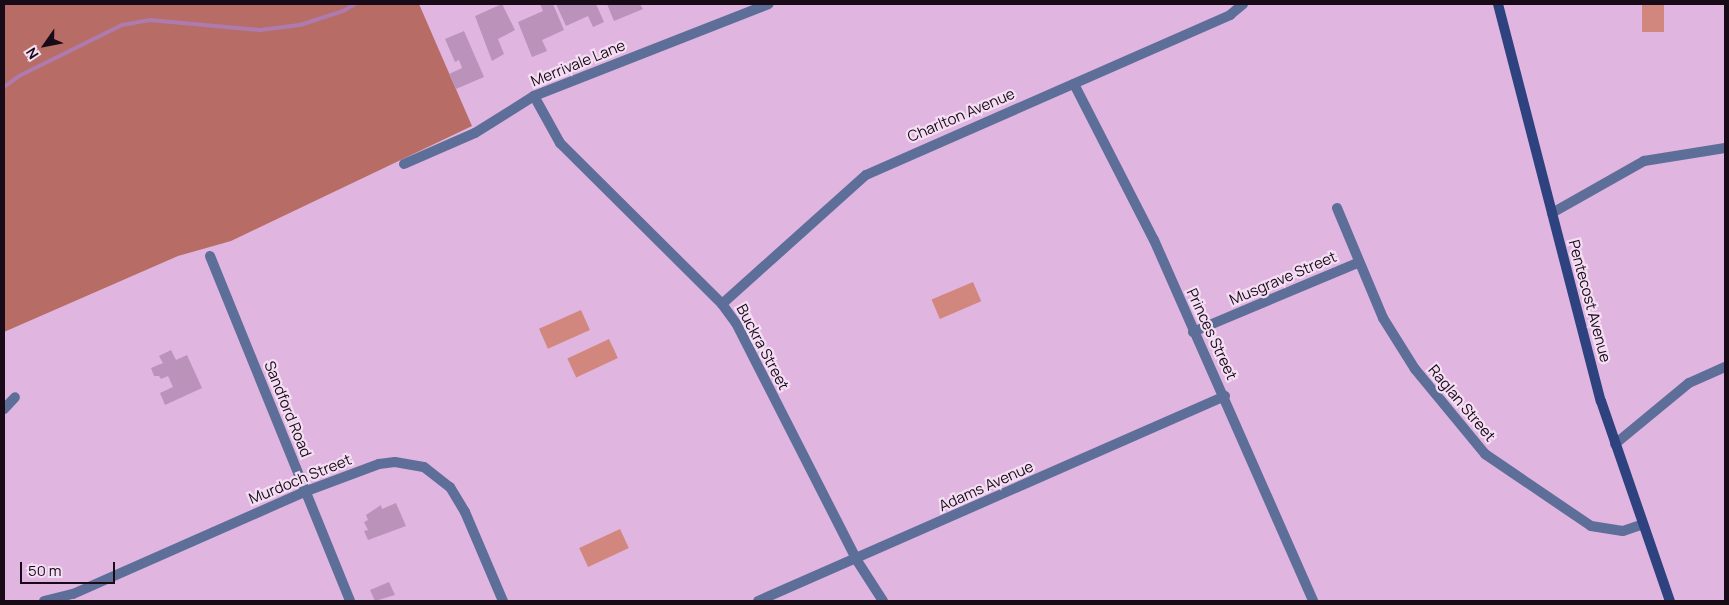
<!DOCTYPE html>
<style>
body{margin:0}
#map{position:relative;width:1729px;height:605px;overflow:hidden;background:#e0b5df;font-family:Manrope,sans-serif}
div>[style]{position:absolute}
.green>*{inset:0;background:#d2877e;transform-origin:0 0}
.forest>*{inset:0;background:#b76d65}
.stream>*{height:4px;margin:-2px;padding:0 2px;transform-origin:2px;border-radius:2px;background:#af7aae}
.building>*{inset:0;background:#bb92ba}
.street>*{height:10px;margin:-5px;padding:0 5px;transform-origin:5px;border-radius:5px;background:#5d6e99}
.secondary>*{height:10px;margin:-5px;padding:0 5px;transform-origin:5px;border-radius:5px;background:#2d427f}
span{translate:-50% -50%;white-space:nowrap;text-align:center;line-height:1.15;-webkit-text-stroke:4.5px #f4def3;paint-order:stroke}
.street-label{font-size:15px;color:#190a18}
.frame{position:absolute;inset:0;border:5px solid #190a18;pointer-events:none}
.north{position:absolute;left:20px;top:20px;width:50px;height:50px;-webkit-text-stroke:4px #f4def3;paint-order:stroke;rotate:237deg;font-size:14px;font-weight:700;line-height:20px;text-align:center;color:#190a18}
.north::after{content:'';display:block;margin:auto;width:18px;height:22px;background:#190a18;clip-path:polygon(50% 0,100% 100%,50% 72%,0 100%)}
.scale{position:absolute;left:20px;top:562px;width:95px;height:22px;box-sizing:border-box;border:2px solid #190a18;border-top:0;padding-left:6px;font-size:15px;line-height:18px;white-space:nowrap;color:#190a18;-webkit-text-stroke:4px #f4def3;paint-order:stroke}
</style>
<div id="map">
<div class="green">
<div style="left:1642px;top:4px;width:22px;height:28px"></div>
<div style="left:973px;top:282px;width:21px;height:45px;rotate:67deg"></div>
<div style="left:581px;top:310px;width:22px;height:46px;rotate:66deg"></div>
<div style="left:609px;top:339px;width:21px;height:46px;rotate:65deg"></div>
<div style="left:620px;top:529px;width:21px;height:45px;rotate:65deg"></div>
</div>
<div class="forest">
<div style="clip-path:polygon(4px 4px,419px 4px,472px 126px,231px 241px,178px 256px,4px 332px)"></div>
</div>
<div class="stream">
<div style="left:4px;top:87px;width:19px;rotate:-36deg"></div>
<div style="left:19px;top:76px;width:115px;rotate:-26.3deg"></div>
<div style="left:122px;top:25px;width:28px;rotate:-10deg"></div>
<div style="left:150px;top:20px;width:110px;rotate:5.2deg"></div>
<div style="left:260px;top:30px;width:40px;rotate:-7.1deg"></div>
<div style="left:300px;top:25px;width:45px;rotate:-18deg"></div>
<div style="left:343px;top:11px;width:14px;rotate:-30deg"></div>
</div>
<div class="building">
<div style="clip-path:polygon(502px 4px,515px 30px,498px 39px,504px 54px,492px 61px,475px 16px)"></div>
<div style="clip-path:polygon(540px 4px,553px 4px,564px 30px,542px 40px,547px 51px,532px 57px,518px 22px,543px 11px)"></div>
<div style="clip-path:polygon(556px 4px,596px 4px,604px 22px,593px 27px,588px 16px,566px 26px)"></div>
<div style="clip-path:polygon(607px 4px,640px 4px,643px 9px,614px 21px)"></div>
<div style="clip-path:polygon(464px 31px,484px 77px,456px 89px,449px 74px,462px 68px,459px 60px,455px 62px,445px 39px)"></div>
<div style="clip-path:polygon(171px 350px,176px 360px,187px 355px,202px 388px,165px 405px,160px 393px,173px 387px,168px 376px,161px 379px,159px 376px,154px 376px,151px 368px,163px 363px,159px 356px)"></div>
<div style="clip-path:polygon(396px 503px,406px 526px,368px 540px,364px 531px,368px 530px,364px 522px,368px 520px,366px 515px,381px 505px,382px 509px)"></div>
<div style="clip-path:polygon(389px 582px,395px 595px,375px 601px,370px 590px)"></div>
</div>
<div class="street">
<div style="left:1074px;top:84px;width:175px;rotate:62.9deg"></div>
<div style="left:1154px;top:240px;width:394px;rotate:66.2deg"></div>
<div style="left:534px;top:96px;width:54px;rotate:61deg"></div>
<div style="left:560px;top:143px;width:228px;rotate:44.8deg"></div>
<div style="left:722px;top:304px;width:24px;rotate:54deg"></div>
<div style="left:736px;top:323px;width:265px;rotate:63deg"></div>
<div style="left:856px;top:559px;width:50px;rotate:57.3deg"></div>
<div style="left:404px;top:164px;width:77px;rotate:-23.6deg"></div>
<div style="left:475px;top:133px;width:70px;rotate:-32.1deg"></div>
<div style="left:534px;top:96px;width:252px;rotate:-21.4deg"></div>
<div style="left:1337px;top:208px;width:119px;rotate:67.3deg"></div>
<div style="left:1383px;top:318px;width:60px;rotate:57.9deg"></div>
<div style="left:1415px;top:369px;width:110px;rotate:50.5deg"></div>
<div style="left:1485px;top:454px;width:128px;rotate:34.2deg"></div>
<div style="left:1591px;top:526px;width:32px;rotate:9deg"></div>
<div style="left:1623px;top:531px;width:21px;rotate:-19deg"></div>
<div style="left:1552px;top:213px;width:106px;rotate:-29.5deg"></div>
<div style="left:1644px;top:161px;width:82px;rotate:-9.1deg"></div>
<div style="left:210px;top:256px;width:372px;rotate:67.9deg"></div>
<div style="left:722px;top:304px;width:193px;rotate:-41.9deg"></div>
<div style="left:866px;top:175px;width:398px;rotate:-23.7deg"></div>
<div style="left:1230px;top:15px;width:17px;rotate:-40deg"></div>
<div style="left:1193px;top:332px;width:178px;rotate:-22.8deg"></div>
<div style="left:4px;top:409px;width:16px;rotate:-47deg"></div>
<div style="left:1615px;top:444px;width:96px;rotate:-39.5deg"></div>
<div style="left:1689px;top:383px;width:39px;rotate:-24deg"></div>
<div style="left:44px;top:601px;width:30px;rotate:-14deg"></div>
<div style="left:73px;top:594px;width:253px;rotate:-23.8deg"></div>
<div style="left:304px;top:492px;width:80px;rotate:-20.5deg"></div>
<div style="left:379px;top:464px;width:16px;rotate:-7deg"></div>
<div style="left:395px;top:462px;width:29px;rotate:10deg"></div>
<div style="left:424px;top:467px;width:33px;rotate:38deg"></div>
<div style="left:450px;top:487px;width:29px;rotate:59deg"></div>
<div style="left:465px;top:512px;width:97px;rotate:66.9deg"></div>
<div style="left:758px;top:601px;width:510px;rotate:-23.7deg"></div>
</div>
<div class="secondary">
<div style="left:1498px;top:4px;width:410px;rotate:75.5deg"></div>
<div style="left:1601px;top:401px;width:212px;rotate:71deg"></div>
</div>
<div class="street-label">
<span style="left:578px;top:63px;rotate:-22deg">Merrivale Lane</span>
<span style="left:961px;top:115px;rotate:-23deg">Charlton Avenue</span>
<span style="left:1283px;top:278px;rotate:-23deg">Musgrave Street</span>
<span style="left:1590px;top:301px;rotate:75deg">Pentecost Avenue</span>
<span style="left:1212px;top:334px;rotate:65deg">Princes Street</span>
<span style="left:763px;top:347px;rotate:62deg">Buckra Street</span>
<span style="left:1462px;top:403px;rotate:50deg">Raglan Street</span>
<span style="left:288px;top:409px;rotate:68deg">Sandford Road</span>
<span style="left:300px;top:479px;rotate:-22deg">Murdoch Street</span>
<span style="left:986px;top:486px;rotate:-24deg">Adams Avenue</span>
</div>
<div class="frame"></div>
<div class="north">N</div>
<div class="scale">50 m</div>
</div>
